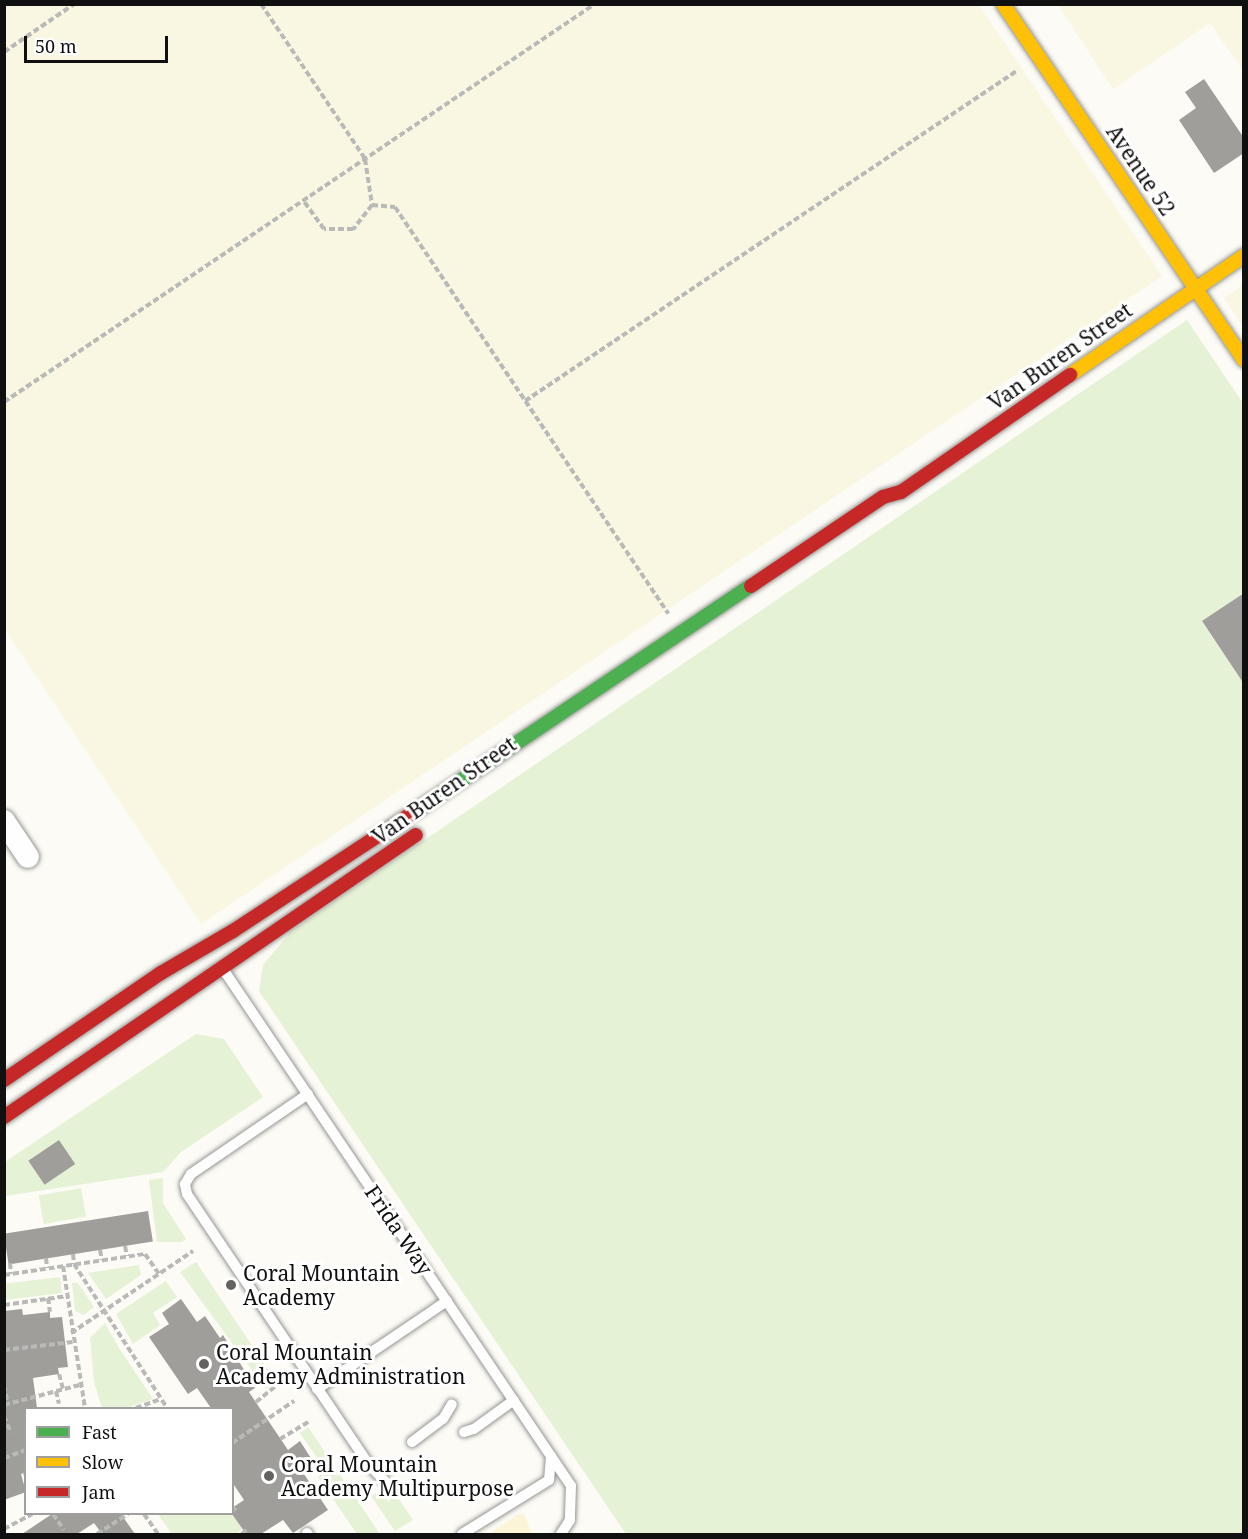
<!DOCTYPE html>
<style>
body{margin:0}
#map{position:relative;width:1248px;height:1539px;overflow:hidden;background:#fcfbf5;font-family:"Noto Serif",serif}
div>[style]{position:absolute}
.farmland>*{inset:0;background:#f9f7e1}
.green>*{inset:0;background:#e5f2d5;transform-origin:0 0}
.sand>*{inset:0;background:#fcf4d6}
.building>*{inset:0;background:#a09e9a;transform-origin:0 0}
.path>*{height:4px;margin-top:-2px;transform-origin:0;background:repeating-linear-gradient(90deg,#b9b9b8 0 6px,transparent 0 9px)}
.roads{filter:drop-shadow(0 0 2px #969693) drop-shadow(0 0 2px #969693)}
.lane>*{height:10px;margin:-5px;padding:0 5px;transform-origin:5px;border-radius:5px;background:#fffefe}
.street>*{height:22px;margin:-11px;padding:0 11px;transform-origin:11px;border-radius:11px;background:#fffefe}
.fast>*{height:14px;margin:-7px;padding:0 7px;transform-origin:7px;border-radius:7px;background:#4caf50}
.slow>*{height:14px;margin:-7px;padding:0 7px;transform-origin:7px;border-radius:7px;background:#ffc107}
.jam>*{height:14px;margin:-7px;padding:0 7px;transform-origin:7px;border-radius:7px;background:#c62828}
.dots>*{width:16px;height:16px;translate:-50% -50%;box-sizing:border-box;border:3px solid #fff;border-radius:50%}
span{translate:-50% -50%;white-space:nowrap;text-align:center;line-height:1.15;-webkit-text-stroke:6px #fff;paint-order:stroke}
.street-label{font-size:21px;color:#101010}
.poi-label{font-size:21px;color:#101010}
.left{translate:0 -50%;text-align:left}
.frame{position:absolute;inset:0;border:6px solid #101010;pointer-events:none}
.legend{position:absolute;left:24px;top:1407px;width:210px;height:108px;box-sizing:border-box;background:#fff;border:2px solid #9f9f9f;margin:0;padding:8px 10px;list-style:none;font-size:18px;color:#101010}
.legend li{display:flex;align-items:center;gap:12px;height:30px}
.legend b{width:30px;border:2px solid #9f9f9f}
.scale{position:absolute;left:24px;top:36px;width:144px;height:27px;box-sizing:border-box;border:3px solid #101010;border-top:0;padding-left:8px;font-size:18px;line-height:21px;white-space:nowrap;color:#101010;-webkit-text-stroke:4px #fff;paint-order:stroke}
</style>
<div id="map">
<div class="farmland">
<div style="clip-path:polygon(4px 5px,979px 5px,1162px 276px,201px 924px,5px 629px)"></div>
<div style="clip-path:polygon(1058px 5px,1243px 5px,1243px 70px,1210px 23px,1113px 89px)"></div>
<div style="clip-path:polygon(1243px 285px,1243px 327px,1224px 298px)"></div>
</div>
<div class="green">
<div style="clip-path:polygon(1187px 320px,1243px 403px,1243px 593px,1202px 622px,1244px 684px,1243px 1534px,626px 1534px,259px 991px,263px 965px,291px 931px)"></div>
<div style="clip-path:polygon(196px 1034px,224px 1039px,263px 1097px,181px 1152px,163px 1172px,5px 1196px,5px 1162px)"></div>
<div style="clip-path:polygon(163px 1178px,163px 1203px,186px 1239px,182px 1242px,157px 1242px,149px 1180px)"></div>
<div style="left:81px;top:1188px;width:29px;height:43px;rotate:80deg"></div>
<div style="clip-path:polygon(196px 1262px,276px 1381px,266px 1389px,180px 1272px)"></div>
<div style="clip-path:polygon(139px 1265px,141px 1275px,106px 1299px,88px 1273px)"></div>
<div style="left:60px;top:1277px;width:16px;height:56px;rotate:83deg"></div>
<div style="clip-path:polygon(166px 1281px,177px 1297px,153px 1313px,160px 1325px,133px 1344px,116px 1314px)"></div>
<div style="clip-path:polygon(72px 1283px,78px 1283px,94px 1307px,84px 1315px,75px 1311px)"></div>
<div style="clip-path:polygon(105px 1323px,119px 1348px,153px 1399px,126px 1408px,102px 1408px,94px 1382px,90px 1338px)"></div>
<div style="clip-path:polygon(308px 1427px,380px 1534px,357px 1534px,318px 1477px,326px 1471px,300px 1433px)"></div>
<div style="clip-path:polygon(376px 1493px,386px 1498px,396px 1495px,413px 1520px,395px 1531px,371px 1496px)"></div>
<div style="clip-path:polygon(162px 1514px,232px 1514px,242px 1529px,237px 1534px,172px 1534px,159px 1516px)"></div>
</div>
<div class="sand">
<div style="clip-path:polygon(524px 1514px,532px 1534px,489px 1534px,517px 1515px)"></div>
</div>
<div class="building">
<div style="clip-path:polygon(1204px 79px,1244px 138px,1244px 153px,1214px 173px,1179px 120px,1196px 108px,1185px 92px)"></div>
<div style="clip-path:polygon(1244px 593px,1244px 684px,1202px 621px)"></div>
<div style="left:59px;top:1140px;width:29px;height:37px;rotate:56deg"></div>
<div style="left:148px;top:1211px;width:31px;height:146px;rotate:81deg"></div>
<div style="clip-path:polygon(181px 1299px,197px 1322px,205px 1316px,220px 1338px,223px 1335px,255px 1388px,249px 1392px,288px 1450px,300px 1441px,314px 1463px,302px 1471px,328px 1510px,293px 1533px,283px 1520px,261px 1534px,246px 1534px,232px 1514px,232px 1508px,244px 1500px,232px 1482px,232px 1408px,211px 1408px,197px 1388px,188px 1394px,149px 1337px,169px 1324px,162px 1313px)"></div>
<div style="clip-path:polygon(22px 1309px,23px 1315px,50px 1312px,50px 1318px,62px 1317px,68px 1367px,58px 1368px,59px 1374px,33px 1378px,37px 1408px,26px 1408px,26px 1472px,21px 1474px,26px 1492px,4px 1500px,4px 1311px)"></div>
<div style="clip-path:polygon(52px 1514px,121px 1514px,135px 1534px,102px 1534px,94px 1523px,77px 1534px,22px 1534px)"></div>
</div>
<div class="path">
<div style="left:261px;top:4px;width:187px;rotate:56.1deg"></div>
<div style="left:365px;top:159px;width:47px;rotate:81.3deg"></div>
<div style="left:372px;top:205px;width:31px;rotate:128deg"></div>
<div style="left:353px;top:229px;width:29px;rotate:180deg"></div>
<div style="left:324px;top:229px;width:34px;rotate:-126deg"></div>
<div style="left:4px;top:52px;width:85px;rotate:-34.4deg"></div>
<div style="left:372px;top:205px;width:23px;rotate:5deg"></div>
<div style="left:395px;top:207px;width:490px;rotate:56.1deg"></div>
<div style="left:525px;top:401px;width:594px;rotate:-33.88deg"></div>
<div style="left:4px;top:402px;width:713px;rotate:-33.96deg"></div>
<div style="left:125px;top:1246px;width:10px;rotate:79deg"></div>
<div style="left:100px;top:1250px;width:10px;rotate:79deg"></div>
<div style="left:73px;top:1254px;width:10px;rotate:84deg"></div>
<div style="left:74px;top:1264px;width:171px;rotate:57.1deg"></div>
<div style="left:46px;top:1258px;width:10px;rotate:84deg"></div>
<div style="left:10px;top:1263px;width:11px;rotate:85deg"></div>
<div style="left:63px;top:1266px;width:144px;rotate:81.2deg"></div>
<div style="left:4px;top:1275px;width:143px;rotate:-8.5deg"></div>
<div style="left:145px;top:1254px;width:24px;rotate:55deg"></div>
<div style="left:48px;top:1298px;width:14px;rotate:82deg"></div>
<div style="left:4px;top:1305px;width:64px;rotate:-8.1deg"></div>
<div style="left:71px;top:1333px;width:147px;rotate:-33.9deg"></div>
<div style="left:4px;top:1350px;width:69px;rotate:-6.6deg"></div>
<div style="left:59px;top:1374px;width:16px;rotate:75deg"></div>
<div style="left:4px;top:1385px;width:19px;rotate:78deg"></div>
<div style="left:56px;top:1391px;width:13px;rotate:77deg"></div>
<div style="left:256px;top:1402px;width:32px;rotate:-39deg"></div>
<div style="left:4px;top:1405px;width:78px;rotate:-14.9deg"></div>
<div style="left:136px;top:1408px;width:27px;rotate:-20deg"></div>
<div style="left:4px;top:1416px;width:18px;rotate:68deg"></div>
<div style="left:280px;top:1439px;width:33px;rotate:-31deg"></div>
<div style="left:232px;top:1443px;width:75px;rotate:-34.1deg"></div>
<div style="left:4px;top:1458px;width:23px;rotate:-20deg"></div>
<div style="left:24px;top:1472px;width:4px;rotate:56deg"></div>
<div style="left:232px;top:1506px;width:6px;rotate:51deg"></div>
<div style="left:53px;top:1514px;width:19px;rotate:55deg"></div>
<div style="left:144px;top:1514px;width:24px;rotate:55deg"></div>
<div style="left:4px;top:1529px;width:32px;rotate:-28deg"></div>
<div style="left:97px;top:1534px;width:37px;rotate:-33deg"></div>
<div style="left:242px;top:1534px;width:8px;rotate:-45deg"></div>
</div>
<div class="roads">
<div class="lane">
<div style="left:223px;top:969px;width:623px;rotate:56.05deg"></div>
<div style="left:571px;top:1486px;width:34px;rotate:92deg"></div>
<div style="left:570px;top:1520px;width:17px;rotate:123deg"></div>
<div style="left:308px;top:1094px;width:142px;rotate:145.6deg"></div>
<div style="left:191px;top:1174px;width:12px;rotate:121deg"></div>
<div style="left:185px;top:1184px;width:10px;rotate:79deg"></div>
<div style="left:187px;top:1194px;width:328px;rotate:56.1deg"></div>
<div style="left:370px;top:1466px;width:24px;rotate:45deg"></div>
<div style="left:317px;top:1389px;width:157px;rotate:-34.1deg"></div>
<div style="left:464px;top:1432px;width:10px;rotate:-17deg"></div>
<div style="left:474px;top:1429px;width:49px;rotate:-35.9deg"></div>
<div style="left:412px;top:1442px;width:39px;rotate:-37deg"></div>
<div style="left:443px;top:1419px;width:17px;rotate:-59deg"></div>
<div style="left:307px;top:1533px;width:1px;rotate:45deg"></div>
<div style="left:462px;top:1534px;width:102px;rotate:-31.8deg"></div>
<div style="left:549px;top:1480px;width:24px;rotate:-85deg"></div>
</div>
<div class="street">
<div style="left:4px;top:821px;width:43px;rotate:56.3deg"></div>
</div>
<div class="fast">
<div style="left:423px;top:806px;width:395px;rotate:-33.9deg"></div>
</div>
<div class="slow">
<div style="left:1003px;top:4px;width:430px;rotate:55.9deg"></div>
<div style="left:1070px;top:375px;width:211px;rotate:-34.4deg"></div>
</div>
<div class="jam">
<div style="left:751px;top:586px;width:159px;rotate:-34deg"></div>
<div style="left:883px;top:497px;width:19px;rotate:-16deg"></div>
<div style="left:901px;top:492px;width:206px;rotate:-34.7deg"></div>
<div style="left:4px;top:1080px;width:190px;rotate:-34.3deg"></div>
<div style="left:161px;top:973px;width:83px;rotate:-30.3deg"></div>
<div style="left:233px;top:931px;width:227px;rotate:-33.3deg"></div>
<div style="left:4px;top:1117px;width:499px;rotate:-34.4deg"></div>
</div>
</div>
<div class="dots">
<div style="left:231px;top:1285px;background:#636260"></div>
<div style="left:204px;top:1364px;background:#636260"></div>
<div style="left:269px;top:1476px;background:#636260"></div>
</div>
<div class="street-label">
<span style="left:1141px;top:170px;rotate:56deg">Avenue 52</span>
<span style="left:1060px;top:356px;rotate:-35deg">Van Buren Street</span>
<span style="left:444px;top:790px;rotate:-35deg">Van Buren Street</span>
<span style="left:399px;top:1230px;rotate:56deg">Frida Way</span>
</div>
<div class="poi-label">
<span class="left" style="left:243px;top:1285px">Coral Mountain<br>Academy</span>
<span class="left" style="left:216px;top:1364px">Coral Mountain<br>Academy Administration</span>
<span class="left" style="left:281px;top:1476px">Coral Mountain<br>Academy Multipurpose</span>
</div>
<div class="frame"></div>
<ul class="legend">
<li><b style="height:8px;background:#4caf50"></b>Fast</li>
<li><b style="height:8px;background:#ffc107"></b>Slow</li>
<li><b style="height:8px;background:#c62828"></b>Jam</li>
</ul>
<div class="scale">50 m</div>
</div>
